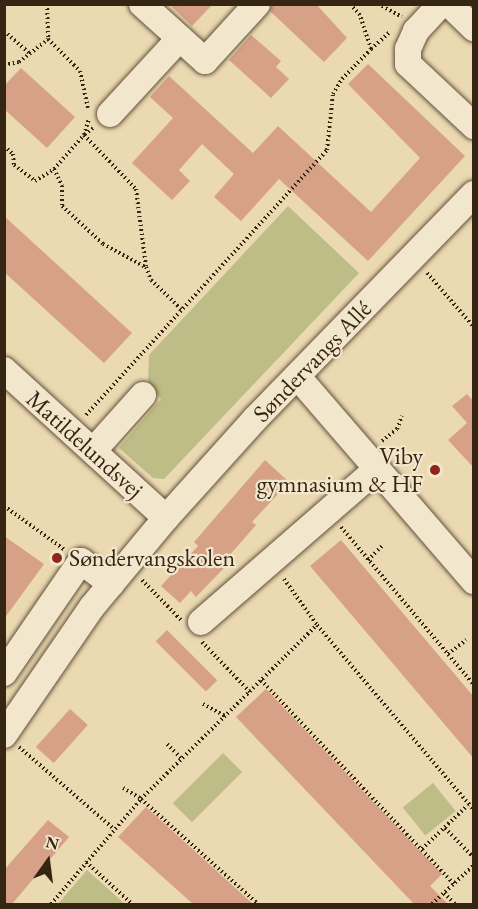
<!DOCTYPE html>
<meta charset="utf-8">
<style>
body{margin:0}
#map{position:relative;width:478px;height:909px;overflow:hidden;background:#ebd9b2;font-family:"EB Garamond",serif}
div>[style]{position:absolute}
.green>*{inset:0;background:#bebd87;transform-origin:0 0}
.building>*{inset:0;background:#d6a186;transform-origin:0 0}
.path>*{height:4px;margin-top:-2px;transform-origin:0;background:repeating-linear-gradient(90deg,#372513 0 1.5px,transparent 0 4.5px)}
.roads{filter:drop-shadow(0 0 2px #64523b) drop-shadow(0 0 2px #64523b)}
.minor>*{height:26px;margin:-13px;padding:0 13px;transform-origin:13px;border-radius:13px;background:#f2e6cd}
.dots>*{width:16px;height:16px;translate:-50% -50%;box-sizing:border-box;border:3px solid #f2e6cd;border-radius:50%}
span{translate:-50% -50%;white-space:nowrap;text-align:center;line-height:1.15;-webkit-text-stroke:4.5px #f2e6cd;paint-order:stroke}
.street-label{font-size:24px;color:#372513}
.poi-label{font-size:24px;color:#372513}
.right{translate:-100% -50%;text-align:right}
.left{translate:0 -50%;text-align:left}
.frame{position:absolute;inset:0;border:6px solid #372513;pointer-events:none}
.north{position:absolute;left:18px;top:831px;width:60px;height:60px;-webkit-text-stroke:4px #f2e6cd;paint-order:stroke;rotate:14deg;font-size:16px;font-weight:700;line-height:24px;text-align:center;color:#372513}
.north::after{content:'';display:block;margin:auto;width:21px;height:27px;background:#372513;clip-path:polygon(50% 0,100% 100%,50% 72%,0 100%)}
</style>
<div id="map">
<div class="green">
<div style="clip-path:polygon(288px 206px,359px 273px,164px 479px,153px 478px,119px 448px,161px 399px,148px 384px,149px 355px)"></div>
<div style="left:223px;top:753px;width:27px;height:71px;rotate:45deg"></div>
<div style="left:433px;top:783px;width:36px;height:39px;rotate:51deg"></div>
<div style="clip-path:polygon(87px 870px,125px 904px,58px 904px)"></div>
</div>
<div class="building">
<div style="clip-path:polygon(169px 4px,213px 4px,192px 26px)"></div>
<div style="clip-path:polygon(272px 4px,316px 4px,347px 38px,324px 62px,270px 11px)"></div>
<div style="clip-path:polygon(251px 35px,281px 61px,276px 67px,289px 79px,271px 98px,229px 60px)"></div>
<div style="clip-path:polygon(368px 64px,465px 156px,368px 261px,279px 179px,241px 221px,214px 197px,234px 174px,202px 144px,179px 170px,190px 181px,172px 200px,132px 163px,173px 118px,150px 97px,169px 76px,253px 153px,278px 126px,371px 212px,420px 158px,348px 84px)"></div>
<div style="clip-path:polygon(21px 68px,75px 117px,47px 148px,4px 109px,4px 86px)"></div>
<div style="clip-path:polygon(4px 216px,132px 333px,104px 363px,4px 272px)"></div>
<div style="clip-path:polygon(467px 394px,474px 402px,474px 468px,448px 440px,467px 423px,452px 406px)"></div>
<div style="clip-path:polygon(265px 460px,289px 482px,252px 522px,256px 525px,221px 565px,224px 568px,196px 597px,191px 591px,180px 603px,161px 586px,198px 546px,194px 542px)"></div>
<div style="clip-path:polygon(4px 536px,44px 564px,4px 619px)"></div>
<div style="clip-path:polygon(341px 540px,474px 697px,474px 759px,310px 566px)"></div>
<div style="left:167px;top:630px;width:71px;height:16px;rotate:45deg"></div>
<div style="clip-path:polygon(266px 689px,442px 874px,430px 886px,448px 904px,414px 904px,236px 717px)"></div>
<div style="left:70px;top:709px;width:24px;height:51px;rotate:42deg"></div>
<div style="clip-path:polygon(146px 807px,253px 904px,193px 904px,118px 837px)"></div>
<div style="clip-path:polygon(48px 820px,69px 837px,12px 904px,4px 904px,4px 870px)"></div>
</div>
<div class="path">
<div style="left:47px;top:4px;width:35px;rotate:88deg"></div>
<div style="left:48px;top:39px;width:45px;rotate:45deg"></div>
<div style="left:80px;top:71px;width:39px;rotate:78deg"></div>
<div style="left:378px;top:4px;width:27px;rotate:28deg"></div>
<div style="left:4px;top:31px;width:33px;rotate:41deg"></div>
<div style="left:371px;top:49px;width:25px;rotate:-42deg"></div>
<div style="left:4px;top:65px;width:15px;rotate:-11deg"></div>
<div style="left:19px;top:62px;width:37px;rotate:-38deg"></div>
<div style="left:93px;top:128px;width:11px;rotate:142deg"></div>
<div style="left:84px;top:135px;width:75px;rotate:46.1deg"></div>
<div style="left:136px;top:189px;width:79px;rotate:82.7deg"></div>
<div style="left:146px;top:267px;width:14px;rotate:69deg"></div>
<div style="left:151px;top:280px;width:42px;rotate:44deg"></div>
<div style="left:4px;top:146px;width:12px;rotate:42deg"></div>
<div style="left:13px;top:154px;width:11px;rotate:85deg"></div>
<div style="left:14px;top:165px;width:26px;rotate:37deg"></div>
<div style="left:35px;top:181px;width:22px;rotate:-32deg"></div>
<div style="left:54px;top:169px;width:45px;rotate:-48.6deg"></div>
<div style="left:84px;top:135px;width:17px;rotate:-73deg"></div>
<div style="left:54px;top:169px;width:19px;rotate:65deg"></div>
<div style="left:62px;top:186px;width:20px;rotate:90deg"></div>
<div style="left:62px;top:206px;width:56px;rotate:42.8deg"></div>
<div style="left:103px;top:244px;width:48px;rotate:28.7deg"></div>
<div style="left:427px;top:273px;width:72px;rotate:49deg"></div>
<div style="left:86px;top:415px;width:358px;rotate:-47.7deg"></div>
<div style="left:327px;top:150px;width:56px;rotate:-83.9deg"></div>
<div style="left:333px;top:94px;width:17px;rotate:-59deg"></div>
<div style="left:342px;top:79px;width:42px;rotate:-46deg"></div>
<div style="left:371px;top:49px;width:36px;rotate:-108deg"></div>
<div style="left:360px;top:15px;width:15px;rotate:-132deg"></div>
<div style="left:382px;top:441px;width:19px;rotate:-39deg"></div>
<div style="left:397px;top:429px;width:14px;rotate:-69deg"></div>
<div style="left:4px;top:506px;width:75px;rotate:35.8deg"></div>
<div style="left:341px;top:527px;width:207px;rotate:49.9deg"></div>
<div style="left:368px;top:560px;width:21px;rotate:-45deg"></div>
<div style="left:284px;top:579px;width:57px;rotate:54.3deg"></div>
<div style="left:317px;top:625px;width:243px;rotate:49.7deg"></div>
<div style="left:142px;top:580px;width:56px;rotate:45.7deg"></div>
<div style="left:202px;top:642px;width:69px;rotate:46.2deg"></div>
<div style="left:448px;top:654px;width:23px;rotate:-38deg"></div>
<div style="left:261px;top:680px;width:281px;rotate:46.6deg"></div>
<div style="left:203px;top:704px;width:25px;rotate:29deg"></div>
<div style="left:167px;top:744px;width:21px;rotate:45deg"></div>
<div style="left:19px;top:747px;width:125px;rotate:40.8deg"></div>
<div style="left:123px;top:788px;width:21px;rotate:31deg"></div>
<div style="left:141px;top:799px;width:157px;rotate:41.9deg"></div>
<div style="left:445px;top:828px;width:42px;rotate:46deg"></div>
<div style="left:422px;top:849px;width:64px;rotate:-43.7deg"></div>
<div style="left:86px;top:862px;width:62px;rotate:42.4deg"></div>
<div style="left:444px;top:893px;width:16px;rotate:45deg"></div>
<div style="left:51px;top:904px;width:138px;rotate:-49.4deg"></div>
<div style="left:141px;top:799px;width:247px;rotate:-44.7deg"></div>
<div style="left:432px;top:904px;width:57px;rotate:-42.9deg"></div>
</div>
<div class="roads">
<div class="minor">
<div style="left:142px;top:4px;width:85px;rotate:42.1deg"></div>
<div style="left:205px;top:61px;width:77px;rotate:-47.6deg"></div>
<div style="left:441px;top:4px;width:37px;rotate:133deg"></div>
<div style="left:416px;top:31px;width:20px;rotate:114deg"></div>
<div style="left:408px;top:49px;width:15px;rotate:90deg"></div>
<div style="left:408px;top:64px;width:91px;rotate:43.2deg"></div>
<div style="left:449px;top:4px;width:35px;rotate:44deg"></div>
<div style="left:110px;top:114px;width:103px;rotate:-47.4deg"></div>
<div style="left:4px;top:370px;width:219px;rotate:42.4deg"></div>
<div style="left:297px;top:376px;width:271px;rotate:49.2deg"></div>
<div style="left:93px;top:451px;width:75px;rotate:-48.2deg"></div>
<div style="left:201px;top:622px;width:233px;rotate:-41deg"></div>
<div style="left:4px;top:673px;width:136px;rotate:-55.5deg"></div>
<div style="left:81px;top:561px;width:38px;rotate:37deg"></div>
<div style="left:4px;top:735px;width:155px;rotate:-55.5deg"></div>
<div style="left:92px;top:607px;width:116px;rotate:-50.3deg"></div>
<div style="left:166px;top:518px;width:133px;rotate:-48deg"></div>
<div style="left:255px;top:419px;width:314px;rotate:-45.8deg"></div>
</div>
</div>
<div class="dots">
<div style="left:435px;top:470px;background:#8f2418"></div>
<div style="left:57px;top:558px;background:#8f2418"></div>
</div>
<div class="street-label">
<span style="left:312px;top:361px;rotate:-46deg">Søndervangs Allé</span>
<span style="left:85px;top:444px;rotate:42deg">Matildelundsvej</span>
</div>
<div class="poi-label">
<span class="right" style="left:423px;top:470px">Viby<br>gymnasium &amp; HF</span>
<span class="left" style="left:69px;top:558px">Søndervangskolen</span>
</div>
<div class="frame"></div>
<div class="north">N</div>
</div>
